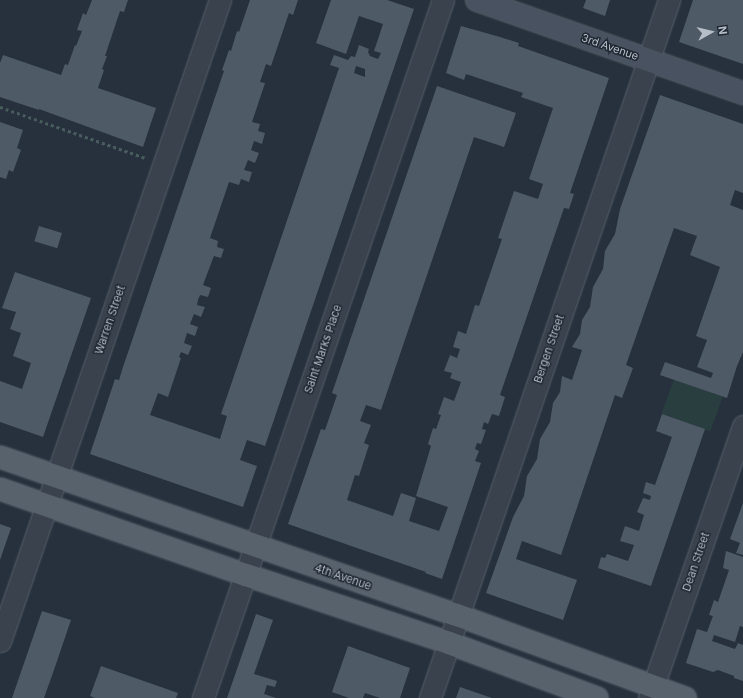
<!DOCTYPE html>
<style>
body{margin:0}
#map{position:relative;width:743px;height:698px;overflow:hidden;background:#26313d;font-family:Inter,sans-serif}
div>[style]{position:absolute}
.green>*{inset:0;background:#293e3f;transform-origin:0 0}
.building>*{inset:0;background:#4f5a67;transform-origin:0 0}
.path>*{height:2.5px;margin-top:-1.25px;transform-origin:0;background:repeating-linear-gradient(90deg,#485b5d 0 3px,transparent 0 6px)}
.roads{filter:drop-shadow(0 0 1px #58616b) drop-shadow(0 0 1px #58616b)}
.street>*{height:21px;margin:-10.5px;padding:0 10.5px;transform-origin:10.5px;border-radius:10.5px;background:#3a434d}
.secondary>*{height:22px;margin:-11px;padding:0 11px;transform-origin:11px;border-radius:11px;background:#485260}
.primary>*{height:22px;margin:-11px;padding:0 11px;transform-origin:11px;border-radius:11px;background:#58626d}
span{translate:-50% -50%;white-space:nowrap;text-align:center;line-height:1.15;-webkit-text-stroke:3px #1f2832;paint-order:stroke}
.street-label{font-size:11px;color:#b6bec8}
.north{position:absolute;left:691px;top:12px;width:40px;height:40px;-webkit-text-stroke:3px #1f2832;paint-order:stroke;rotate:82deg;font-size:11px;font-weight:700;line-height:16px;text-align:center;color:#b6bec8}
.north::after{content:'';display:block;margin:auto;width:14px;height:18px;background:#b6bec8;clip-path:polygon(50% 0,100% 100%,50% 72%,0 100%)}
</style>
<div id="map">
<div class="green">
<div style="left:674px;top:379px;width:52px;height:37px;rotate:20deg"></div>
</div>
<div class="building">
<div style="clip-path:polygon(92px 0,128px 0,124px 12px,120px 11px,105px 56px,107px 56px,102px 69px,104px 70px,98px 88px,156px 108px,143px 147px,39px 109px,39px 110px,0 97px,0 63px,3px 55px,61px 75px,65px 64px,68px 65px,75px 45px,76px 46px,82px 31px,77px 30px,83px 13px,86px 15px)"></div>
<div style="clip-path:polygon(evenodd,250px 0,298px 0,293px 15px,289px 13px,271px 66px,266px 64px,260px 82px,265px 83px,252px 122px,260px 124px,258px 131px,265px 133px,262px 144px,254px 141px,251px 150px,259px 153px,255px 163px,248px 160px,244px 170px,252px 172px,249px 182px,241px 179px,239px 185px,229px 182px,210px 238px,218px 241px,217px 247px,224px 249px,221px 258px,214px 256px,212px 261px,203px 285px,211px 288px,208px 297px,200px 295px,198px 300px,197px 305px,205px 307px,201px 317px,194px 314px,190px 324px,198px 327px,195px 336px,187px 333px,184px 343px,192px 346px,188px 355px,181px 352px,179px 357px,181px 358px,168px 397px,158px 393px,150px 415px,220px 439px,227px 416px,221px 414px,339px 68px,330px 65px,334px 55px,348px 60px,351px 56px,355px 57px,359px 45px,369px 49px,368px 52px,370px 56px,378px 59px,381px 53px,374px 51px,383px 24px,359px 16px,346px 54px,316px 43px,331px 0,387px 0,414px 9px,265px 446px,247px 440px,240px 460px,257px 466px,243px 507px,90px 454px,115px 379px,119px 380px,123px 367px,224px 71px,222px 70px,229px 50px,231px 51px,237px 31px,239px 32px,250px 0,356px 66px,365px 69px,365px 77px,354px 73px,356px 66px)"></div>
<div style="clip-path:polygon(586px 0,610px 0,605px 16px,583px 8px)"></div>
<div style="clip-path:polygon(693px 0,743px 0,743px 64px,679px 42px)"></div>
<div style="clip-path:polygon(461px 26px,500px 37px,519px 43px,518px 46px,609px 78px,570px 193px,574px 194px,569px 209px,564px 208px,500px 395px,505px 397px,499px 416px,492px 414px,488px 424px,484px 422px,482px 429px,486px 430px,481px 444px,477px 443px,475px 449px,479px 451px,475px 461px,481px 463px,442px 579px,425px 573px,426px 572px,288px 524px,321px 429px,325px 430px,337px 395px,332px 393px,437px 86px,516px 113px,504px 147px,474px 137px,381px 410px,366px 405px,360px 421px,371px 425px,364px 443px,369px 445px,359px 476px,355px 475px,347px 500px,393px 516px,401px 493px,416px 498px,409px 521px,439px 531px,448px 507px,416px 496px,431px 446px,428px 444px,433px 428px,436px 429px,441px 415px,438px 414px,444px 397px,454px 401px,461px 382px,450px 378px,452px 373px,444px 371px,450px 355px,457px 358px,460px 349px,453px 347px,458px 331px,466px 334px,475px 305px,479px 306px,502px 239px,498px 238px,514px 191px,538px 199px,543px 184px,529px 179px,553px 108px,521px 97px,523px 93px,466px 74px,464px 80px,446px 73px)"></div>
<div style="clip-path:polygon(660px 95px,743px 124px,743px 193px,735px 190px,730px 205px,743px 210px,743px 352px,737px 366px,727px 398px,660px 375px,665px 362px,711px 378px,713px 373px,697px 367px,707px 340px,696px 336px,720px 267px,690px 255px,697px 236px,674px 228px,626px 365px,633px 368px,622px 398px,615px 395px,561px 555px,522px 541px,516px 559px,577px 580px,563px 620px,486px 593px,513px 517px,524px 496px,527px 476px,537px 459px,540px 439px,550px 422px,553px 403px,560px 392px,562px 376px,572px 380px,582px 350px,572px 347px,580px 334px,582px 320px,590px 307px,593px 287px,603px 269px,605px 251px,615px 234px,620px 209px)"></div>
<div style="clip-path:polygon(0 122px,23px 130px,17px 148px,21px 150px,13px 172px,9px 170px,6px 179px,0 177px)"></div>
<div style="left:39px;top:226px;width:24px;height:16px;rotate:17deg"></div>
<div style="clip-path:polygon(15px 272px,91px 298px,43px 437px,0 422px,0 381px,22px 389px,31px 363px,13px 356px,21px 333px,10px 329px,16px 312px,2px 308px)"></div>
<div style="clip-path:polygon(662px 414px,705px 429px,651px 586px,598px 568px,601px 557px,605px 558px,607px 554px,628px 561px,634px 545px,620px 541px,625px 526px,639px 531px,644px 515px,637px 512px,643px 498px,650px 500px,651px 496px,643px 493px,646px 482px,655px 485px,672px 437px,656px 431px)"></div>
<div style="clip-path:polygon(743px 503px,743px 555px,736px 553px,740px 543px,730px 539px)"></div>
<div style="clip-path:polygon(0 524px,11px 528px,0 560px)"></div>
<div style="clip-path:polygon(726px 551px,743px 557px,743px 627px,740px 626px,735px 642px,714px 635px,712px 641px,735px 649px,738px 643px,743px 645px,743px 681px,734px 678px,734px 676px,718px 670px,713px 672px,686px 663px,697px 629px,707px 632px,713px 616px,709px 615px,714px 600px,718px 602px,729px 570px,723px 568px)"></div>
<div style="clip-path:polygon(42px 611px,71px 620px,55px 667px,44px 698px,12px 698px)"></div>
<div style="clip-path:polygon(256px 614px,273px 620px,254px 674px,277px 681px,275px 687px,267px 685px,264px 694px,276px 698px,227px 698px)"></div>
<div style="clip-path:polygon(348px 646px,410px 668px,400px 698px,380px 698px,365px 693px,363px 698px,349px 698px,332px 692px)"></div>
<div style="clip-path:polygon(101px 666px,178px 693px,176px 698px,95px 698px,90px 696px)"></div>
<div style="clip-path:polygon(460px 687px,492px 698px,456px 698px)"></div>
</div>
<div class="path">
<div style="left:0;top:107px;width:155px;rotate:19.3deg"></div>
</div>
<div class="roads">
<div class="street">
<div style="left:0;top:641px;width:678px;rotate:-71.06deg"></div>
<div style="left:203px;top:698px;width:738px;rotate:-71.03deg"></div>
<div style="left:430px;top:698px;width:738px;rotate:-71.1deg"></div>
<div style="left:649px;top:698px;width:288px;rotate:-70.9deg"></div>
</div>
<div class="secondary">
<div style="left:477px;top:0;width:282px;rotate:19.3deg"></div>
</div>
<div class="primary">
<div style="left:0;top:457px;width:484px;rotate:19.1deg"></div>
<div style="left:457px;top:615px;width:243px;rotate:20deg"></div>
<div style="left:0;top:489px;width:261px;rotate:19.3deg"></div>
<div style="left:246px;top:575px;width:214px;rotate:18.5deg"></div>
<div style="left:449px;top:643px;width:158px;rotate:20.4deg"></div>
</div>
</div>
<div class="street-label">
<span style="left:610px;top:47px;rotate:19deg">3rd Avenue</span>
<span style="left:110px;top:320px;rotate:-71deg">Warren Street</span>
<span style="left:323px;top:349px;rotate:-71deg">Saint Marks Place</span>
<span style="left:549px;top:349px;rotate:-71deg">Bergen Street</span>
<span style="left:696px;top:562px;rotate:-71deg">Dean Street</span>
<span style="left:343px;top:577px;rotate:19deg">4th Avenue</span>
</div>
<div class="north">N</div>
</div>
